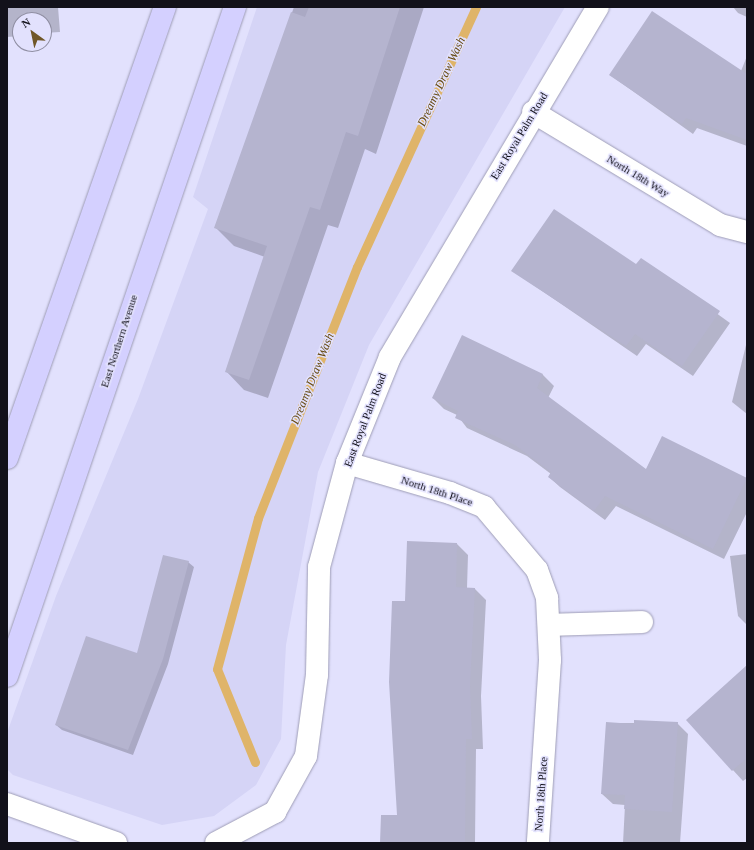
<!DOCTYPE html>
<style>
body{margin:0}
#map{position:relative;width:754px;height:850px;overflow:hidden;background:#e2e1fd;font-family:"Times New Roman",serif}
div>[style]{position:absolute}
.built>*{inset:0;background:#d5d4f6}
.shadow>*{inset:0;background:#0003}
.stream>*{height:9px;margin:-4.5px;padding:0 4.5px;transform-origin:4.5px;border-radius:4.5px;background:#dfb469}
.building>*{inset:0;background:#b5b4cf}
.roads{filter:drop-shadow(0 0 1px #9e9db6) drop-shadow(0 0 1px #9e9db6)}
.street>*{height:22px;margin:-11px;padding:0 11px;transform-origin:11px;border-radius:11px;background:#fff}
.primary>*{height:22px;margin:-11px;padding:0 11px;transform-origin:11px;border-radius:11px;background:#d4d0ff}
span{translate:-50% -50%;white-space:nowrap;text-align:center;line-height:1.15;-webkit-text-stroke:3px #e2e1fd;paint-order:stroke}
.street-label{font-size:11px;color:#12111a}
.water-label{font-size:12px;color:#674a0f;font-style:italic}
.frame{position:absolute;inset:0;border:8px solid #12111a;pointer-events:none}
.north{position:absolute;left:12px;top:12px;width:40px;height:40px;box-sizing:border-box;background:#e2e1fd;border:1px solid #8f8ea2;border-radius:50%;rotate:327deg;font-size:11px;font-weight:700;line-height:16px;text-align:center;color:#12111a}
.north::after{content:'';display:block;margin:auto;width:14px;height:18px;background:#705728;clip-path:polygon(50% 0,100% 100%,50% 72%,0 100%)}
</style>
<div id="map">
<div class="built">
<div style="clip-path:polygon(257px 7px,565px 7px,369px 345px,318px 472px,286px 645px,281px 739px,256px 785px,214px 816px,162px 825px,13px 775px,7px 769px,7px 733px,56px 596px,138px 399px,208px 209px,193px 197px)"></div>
</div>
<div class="shadow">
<div style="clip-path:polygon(7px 7px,58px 7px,60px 32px,44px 33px,44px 20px,20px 20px,20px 36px,7px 37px)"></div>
<div style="clip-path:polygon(294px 7px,424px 7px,376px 154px,365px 149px,338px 228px,328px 225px,268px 398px,244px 390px,226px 371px,265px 257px,234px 246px,215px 227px)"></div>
<div style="clip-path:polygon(733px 7px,747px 7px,747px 17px,738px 13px)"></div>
<div style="clip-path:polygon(747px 56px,747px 146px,697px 128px,693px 134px,610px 75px,741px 71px)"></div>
<div style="clip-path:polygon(641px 259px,730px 323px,693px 376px,646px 344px,637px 356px,513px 271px,637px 266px)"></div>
<div style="clip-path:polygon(462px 337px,543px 375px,554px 386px,548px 398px,646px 470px,663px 438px,747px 479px,747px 512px,724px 559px,616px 506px,605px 520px,560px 487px,549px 477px,551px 474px,527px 456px,467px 428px,457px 415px,444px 409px,433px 398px)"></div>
<div style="clip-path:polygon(747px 341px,747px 414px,732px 402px)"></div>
<div style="clip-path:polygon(457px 544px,468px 555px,467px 588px,475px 589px,486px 600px,481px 696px,483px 749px,476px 749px,475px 843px,381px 843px,398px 816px,406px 602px)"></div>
<div style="clip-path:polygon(747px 554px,747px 625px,738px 616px,730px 556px)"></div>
<div style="clip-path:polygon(188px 562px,194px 567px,168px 664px,133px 755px,62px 730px,56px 725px,138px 654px)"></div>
<div style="clip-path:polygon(747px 666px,747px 778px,743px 781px,687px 720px)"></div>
<div style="clip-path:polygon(607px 723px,677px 723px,688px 734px,680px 843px,623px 843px,625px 805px,613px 804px,602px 794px)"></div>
</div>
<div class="stream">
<div style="left:255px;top:762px;width:100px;rotate:-112.2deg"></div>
<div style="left:217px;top:669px;width:156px;rotate:-74.8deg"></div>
<div style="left:258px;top:518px;width:270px;rotate:-68.5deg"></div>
<div style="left:357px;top:267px;width:286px;rotate:-65.4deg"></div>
</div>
<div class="building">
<div style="clip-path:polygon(309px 7px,400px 7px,358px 136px,346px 132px,320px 210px,310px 207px,249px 380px,225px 372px,267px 246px,214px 228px,291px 12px,305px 17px)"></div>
<div style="clip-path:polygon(652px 11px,747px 74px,747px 140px,686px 118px,682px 124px,609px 75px)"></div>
<div style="clip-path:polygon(554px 209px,636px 264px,641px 258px,720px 311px,682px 366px,635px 334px,626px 346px,511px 271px)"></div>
<div style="clip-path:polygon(462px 335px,543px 374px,537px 388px,646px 469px,662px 436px,747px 478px,713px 549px,605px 496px,594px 511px,548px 477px,551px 472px,515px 445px,455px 418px,458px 411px,432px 398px)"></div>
<div style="clip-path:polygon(407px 541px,457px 543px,456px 587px,475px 588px,470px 685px,472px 739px,466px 739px,465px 843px,380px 843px,381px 815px,397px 815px,389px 682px,392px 601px,405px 601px)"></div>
<div style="clip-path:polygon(163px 555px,189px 561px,163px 659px,128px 750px,55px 725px,86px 636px,137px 653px)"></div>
<div style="clip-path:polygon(747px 665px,747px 758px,732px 771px,686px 720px)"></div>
<div style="clip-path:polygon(634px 720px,678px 722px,672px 812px,624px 809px,625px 795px,601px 794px,606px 722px,634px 724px)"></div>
</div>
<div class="roads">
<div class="street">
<div style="left:533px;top:112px;width:218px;rotate:31.1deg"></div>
<div style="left:720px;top:225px;width:28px;rotate:15deg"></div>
<div style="left:347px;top:463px;width:107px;rotate:16.2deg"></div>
<div style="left:450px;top:493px;width:37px;rotate:22deg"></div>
<div style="left:484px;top:507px;width:82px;rotate:49.9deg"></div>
<div style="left:537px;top:570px;width:30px;rotate:70deg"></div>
<div style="left:547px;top:598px;width:62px;rotate:87.2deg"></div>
<div style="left:550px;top:660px;width:183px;rotate:93.8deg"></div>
<div style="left:549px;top:625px;width:93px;rotate:-1.8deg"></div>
<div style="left:7px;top:804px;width:116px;rotate:19.7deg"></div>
<div style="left:216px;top:843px;width:67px;rotate:-27.7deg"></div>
<div style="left:275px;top:812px;width:64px;rotate:-61deg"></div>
<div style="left:306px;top:756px;width:82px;rotate:-82.3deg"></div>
<div style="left:317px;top:675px;width:108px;rotate:-88.9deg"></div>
<div style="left:319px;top:567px;width:108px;rotate:-74.9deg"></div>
<div style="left:347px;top:463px;width:114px;rotate:-67.9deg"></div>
<div style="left:390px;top:357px;width:407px;rotate:-59.3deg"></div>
</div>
<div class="primary">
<div style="left:7px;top:458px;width:478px;rotate:-70.7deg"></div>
<div style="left:7px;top:676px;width:707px;rotate:-71.18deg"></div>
</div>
</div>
<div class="street-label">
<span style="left:519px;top:136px;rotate:-59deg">East Royal Palm Road</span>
<span style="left:638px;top:176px;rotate:31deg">North 18th Way</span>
<span style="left:119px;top:341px;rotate:-72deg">East Northern Avenue</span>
<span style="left:365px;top:420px;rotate:-69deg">East Royal Palm Road</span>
<span style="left:437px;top:491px;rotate:18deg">North 18th Place</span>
<span style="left:541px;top:794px;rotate:-86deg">North 18th Place</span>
</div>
<div class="water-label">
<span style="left:442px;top:82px;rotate:-65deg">Dreamy Draw Wash</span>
<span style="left:313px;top:379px;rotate:-68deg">Dreamy Draw Wash</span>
</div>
<div class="frame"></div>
<div class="north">N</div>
</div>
